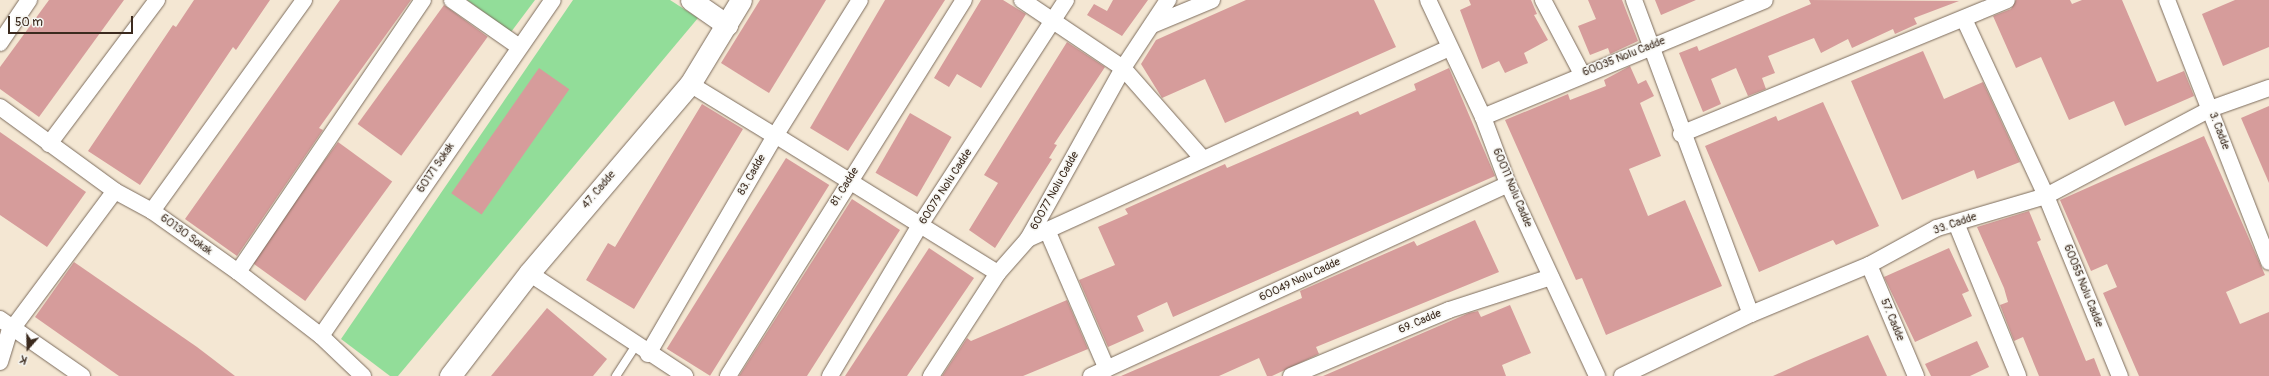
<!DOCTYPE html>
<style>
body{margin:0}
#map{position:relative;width:2269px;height:376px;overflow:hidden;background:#f4e7d3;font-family:Pangolin,sans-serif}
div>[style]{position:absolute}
.green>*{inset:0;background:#92dd99}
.building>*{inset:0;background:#d69c9b;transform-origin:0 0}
.roads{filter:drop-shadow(0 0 1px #7c6c5d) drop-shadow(0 0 1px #7c6c5d)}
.service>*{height:8px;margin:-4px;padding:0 4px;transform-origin:4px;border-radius:4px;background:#fff}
.minor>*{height:16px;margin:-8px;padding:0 8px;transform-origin:8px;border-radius:8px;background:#fff}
.tertiary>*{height:21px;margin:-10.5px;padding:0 10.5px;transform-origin:10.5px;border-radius:10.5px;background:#fff}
span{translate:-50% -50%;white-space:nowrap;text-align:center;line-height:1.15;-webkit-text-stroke:3px #f6f6f2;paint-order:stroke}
.street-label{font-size:11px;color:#3b2a1e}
.north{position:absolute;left:8px;top:328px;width:40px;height:40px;-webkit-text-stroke:3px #f6f6f2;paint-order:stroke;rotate:200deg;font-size:11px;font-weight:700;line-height:16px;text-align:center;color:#3b2a1e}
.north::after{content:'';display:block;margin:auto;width:14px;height:18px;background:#3b2a1e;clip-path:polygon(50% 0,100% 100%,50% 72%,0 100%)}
.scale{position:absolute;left:8px;top:16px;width:125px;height:18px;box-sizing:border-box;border:2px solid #3b2a1e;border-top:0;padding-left:5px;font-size:12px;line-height:14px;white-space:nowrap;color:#3b2a1e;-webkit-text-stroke:3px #f6f6f2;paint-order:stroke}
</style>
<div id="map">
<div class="green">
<div style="clip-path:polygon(467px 0,535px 0,511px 32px)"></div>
<div style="clip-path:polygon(573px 0,670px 0,698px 18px,398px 376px,390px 376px,341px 339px)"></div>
</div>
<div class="building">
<div style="clip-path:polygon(49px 0,124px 0,39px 117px,0 89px,0 67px)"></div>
<div style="clip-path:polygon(194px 0,270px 0,236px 50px,233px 47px,140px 185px,88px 151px,173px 25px,176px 27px)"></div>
<div style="clip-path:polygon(340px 0,411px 0,319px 128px,323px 130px,237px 256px,185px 219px)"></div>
<div style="clip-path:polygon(760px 0,826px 0,769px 93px,721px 63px)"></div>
<div style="clip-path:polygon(885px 0,945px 0,848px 151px,810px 128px)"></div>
<div style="clip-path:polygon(981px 0,1003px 0,1026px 14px,981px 88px,957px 74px,949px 87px,934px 78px)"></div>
<div style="clip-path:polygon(1113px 0,1148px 0,1122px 36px,1087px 15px,1094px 4px,1107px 11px)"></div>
<div style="clip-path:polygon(1246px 0,1374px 0,1396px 47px,1225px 123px,1205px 79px,1162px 98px,1141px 64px,1156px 40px)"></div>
<div style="clip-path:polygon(1469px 0,1531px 0,1537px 14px,1534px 15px,1548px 40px,1524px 53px,1528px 63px,1505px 73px,1499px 61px,1482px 69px,1460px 10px,1471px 5px)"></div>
<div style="clip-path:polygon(1588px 0,1622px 0,1638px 41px,1610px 54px,1608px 48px,1590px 55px,1578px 26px,1596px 19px)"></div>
<div style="clip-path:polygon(1655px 0,1696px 0,1661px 15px)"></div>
<div style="clip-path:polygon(1809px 0,1959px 1px,1914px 18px,1917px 24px,1895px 34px,1893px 29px,1852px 48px,1848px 39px,1821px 53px,1814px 38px,1768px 56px,1775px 73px,1762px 78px,1766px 89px,1748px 96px,1736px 68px,1711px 79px,1721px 104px,1703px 112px,1679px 53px,1697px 46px,1699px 51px,1811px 4px)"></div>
<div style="clip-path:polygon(2016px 0,2070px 0,2072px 4px,2082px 0,2122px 0,2157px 82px,2184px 71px,2194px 96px,2125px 126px,2114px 101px,2069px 120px,2041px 57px,2016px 68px,1993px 16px,2011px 9px)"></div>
<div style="clip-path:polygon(2235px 0,2269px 0,2269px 47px,2223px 66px,2202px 14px)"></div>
<div style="left:444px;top:5px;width:54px;height:147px;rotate:36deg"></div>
<div style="clip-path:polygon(1067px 42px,1105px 67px,1054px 144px,1057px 145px,1049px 158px,1052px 159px,995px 248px,969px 230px,998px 183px,984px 175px)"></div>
<div style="clip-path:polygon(1923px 51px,1944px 99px,1983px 82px,2020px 162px,1977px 179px,1974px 170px,1902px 200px,1851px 81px)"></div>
<div style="clip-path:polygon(1630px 66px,1638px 84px,1646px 80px,1654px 96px,1640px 103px,1661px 156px,1629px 169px,1648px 216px,1685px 200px,1722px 286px,1606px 335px,1582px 278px,1576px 280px,1505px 120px,1568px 94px,1570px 100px,1606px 86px,1604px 80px)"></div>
<div style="left:539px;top:68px;width:37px;height:153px;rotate:35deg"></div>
<div style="clip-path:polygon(1449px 68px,1495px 176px,1173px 317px,1167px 302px,1137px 316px,1144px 331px,1108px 347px,1079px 280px,1115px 265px,1098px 227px,1128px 214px,1125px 209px,1225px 164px,1227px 168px,1358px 111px,1360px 115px,1416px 90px,1414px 84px)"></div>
<div style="clip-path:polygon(1823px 102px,1879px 226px,1836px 245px,1833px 240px,1759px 272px,1705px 146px,1776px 116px,1778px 121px)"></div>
<div style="clip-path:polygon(702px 104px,743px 129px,634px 309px,586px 280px,608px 243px,615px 247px)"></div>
<div style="clip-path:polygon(2269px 106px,2269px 183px,2241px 118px)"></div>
<div style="left:910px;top:113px;width:48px;height:69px;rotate:30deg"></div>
<div style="clip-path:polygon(0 132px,86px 192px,47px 247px,0 215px)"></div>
<div style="clip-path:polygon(2204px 136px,2265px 275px,2226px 292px,2240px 324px,2269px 312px,2269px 376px,2139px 376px,2103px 293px,2117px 287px,2107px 264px,2091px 271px,2060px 200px)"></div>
<div style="left:338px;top:142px;width:67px;height:148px;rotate:36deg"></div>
<div style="left:786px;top:158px;width:51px;height:225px;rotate:32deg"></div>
<div style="clip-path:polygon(852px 199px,900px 230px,807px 376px,739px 376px)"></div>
<div style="clip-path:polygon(2029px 211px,2041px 240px,2037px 242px,2086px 361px,2094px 358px,2101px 376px,2039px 376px,2023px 337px,2014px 341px,2000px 305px,2008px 302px,2004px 288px,1977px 227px)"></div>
<div style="clip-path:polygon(1475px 220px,1499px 272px,1316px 347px,1319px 354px,1272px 376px,1267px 376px,1259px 358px,1219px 376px,1121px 376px,1302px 298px,1300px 291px,1414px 241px,1417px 246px)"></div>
<div style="clip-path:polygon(929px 248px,974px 278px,907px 376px,845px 376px)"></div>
<div style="clip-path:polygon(1949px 248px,1969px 291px,1962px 294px,1972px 316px,1915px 342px,1884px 277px)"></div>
<div style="clip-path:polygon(74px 262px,197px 347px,235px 376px,119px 376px,35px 317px)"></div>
<div style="clip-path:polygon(1067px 300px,1088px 349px,1023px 376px,942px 376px,967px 338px,971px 341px)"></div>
<div style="clip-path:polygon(1510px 305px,1531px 353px,1502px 365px,1506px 376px,1323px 376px,1469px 313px,1478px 311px,1481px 317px)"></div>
<div style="clip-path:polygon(547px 308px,607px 359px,593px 376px,491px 376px)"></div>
<div style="clip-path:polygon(1868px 335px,1887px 376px,1773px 376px,1804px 362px)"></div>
<div style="clip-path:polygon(1977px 341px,1989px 367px,1970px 376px,1931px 376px,1925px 364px)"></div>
</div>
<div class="roads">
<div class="service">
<div style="left:616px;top:376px;width:37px;rotate:-57deg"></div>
</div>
<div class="minor">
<div style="left:452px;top:0;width:80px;rotate:34.9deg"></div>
<div style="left:1022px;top:0;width:122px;rotate:34deg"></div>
<div style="left:1123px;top:68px;width:121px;rotate:48.7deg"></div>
<div style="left:1428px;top:0;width:129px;rotate:64.8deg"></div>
<div style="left:1483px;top:117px;width:72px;rotate:69.5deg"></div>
<div style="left:1508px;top:184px;width:212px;rotate:65.1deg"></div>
<div style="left:1543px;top:0;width:84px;rotate:62.2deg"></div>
<div style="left:1634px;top:0;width:335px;rotate:69.6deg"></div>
<div style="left:2167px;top:0;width:281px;rotate:68.7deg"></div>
<div style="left:1964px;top:19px;width:195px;rotate:65.1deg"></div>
<div style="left:2046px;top:196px;width:195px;rotate:67.7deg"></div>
<div style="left:1152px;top:25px;width:65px;rotate:-22.6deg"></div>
<div style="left:0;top:43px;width:52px;rotate:-56deg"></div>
<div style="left:690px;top:84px;width:100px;rotate:31.5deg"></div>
<div style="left:0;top:107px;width:142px;rotate:36.1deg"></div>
<div style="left:115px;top:191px;width:42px;rotate:28.4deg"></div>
<div style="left:152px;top:211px;width:105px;rotate:35.3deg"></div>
<div style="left:238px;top:272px;width:105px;rotate:37.6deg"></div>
<div style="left:321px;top:336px;width:58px;rotate:43.6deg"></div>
<div style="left:1483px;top:117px;width:305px;rotate:-22.5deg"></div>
<div style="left:1681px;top:134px;width:352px;rotate:-22.3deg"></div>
<div style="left:775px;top:135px;width:262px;rotate:31.8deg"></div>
<div style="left:49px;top:144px;width:180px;rotate:-53.1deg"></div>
<div style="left:152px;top:211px;width:260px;rotate:-54.2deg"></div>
<div style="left:1956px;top:223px;width:165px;rotate:67.9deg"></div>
<div style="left:1047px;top:230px;width:151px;rotate:66.7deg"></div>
<div style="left:1028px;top:239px;width:462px;rotate:-24.4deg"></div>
<div style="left:1869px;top:265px;width:121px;rotate:67.1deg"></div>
<div style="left:238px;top:272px;width:329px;rotate:-55.8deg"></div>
<div style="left:529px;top:273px;width:187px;rotate:33.4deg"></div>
<div style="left:0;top:319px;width:100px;rotate:34.8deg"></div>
<div style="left:321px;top:336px;width:408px;rotate:-55.4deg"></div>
<div style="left:648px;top:354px;width:252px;rotate:-59.8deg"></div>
<div style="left:775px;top:136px;width:160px;rotate:-58deg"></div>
<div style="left:0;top:362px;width:30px;rotate:-73deg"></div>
<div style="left:9px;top:333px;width:177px;rotate:-53.3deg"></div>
<div style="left:728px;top:376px;width:444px;rotate:-57.9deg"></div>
<div style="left:830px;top:376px;width:176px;rotate:-59.2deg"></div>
<div style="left:920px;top:225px;width:268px;rotate:-57deg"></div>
<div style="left:931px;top:376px;width:123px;rotate:-57deg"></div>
<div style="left:998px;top:273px;width:45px;rotate:-48.6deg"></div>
<div style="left:1028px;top:239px;width:196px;rotate:-60.9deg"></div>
<div style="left:1123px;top:68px;width:82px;rotate:-56.5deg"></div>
<div style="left:1091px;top:376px;width:459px;rotate:-24.7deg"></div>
<div style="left:1291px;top:376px;width:171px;rotate:-22.7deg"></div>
<div style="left:1449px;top:310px;width:107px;rotate:-17.9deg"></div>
<div style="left:1622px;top:376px;width:143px;rotate:-25.7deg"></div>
<div style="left:1751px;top:314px;width:128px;rotate:-22.6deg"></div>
<div style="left:1869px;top:265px;width:77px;rotate:-28.6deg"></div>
<div style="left:1937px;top:228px;width:114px;rotate:-16.4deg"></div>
<div style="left:2046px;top:196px;width:186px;rotate:-27.9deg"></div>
<div style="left:2210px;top:109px;width:63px;rotate:-19.6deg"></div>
</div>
<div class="tertiary">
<div style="left:691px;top:0;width:44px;rotate:34.8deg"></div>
<div style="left:450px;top:376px;width:130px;rotate:-52.5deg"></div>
<div style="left:529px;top:273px;width:248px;rotate:-49.6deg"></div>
<div style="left:690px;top:84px;width:98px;rotate:-58.7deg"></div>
</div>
</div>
<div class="street-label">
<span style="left:1624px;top:57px;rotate:-22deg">60035 Nolu Cadde</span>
<span style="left:2219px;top:131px;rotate:69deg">3. Cadde</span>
<span style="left:436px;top:168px;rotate:-56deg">60171 Sokak</span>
<span style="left:752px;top:175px;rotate:-60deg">83. Cadde</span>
<span style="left:845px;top:187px;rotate:-58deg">81. Cadde</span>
<span style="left:946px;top:187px;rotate:-57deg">60079 Nolu Cadde</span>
<span style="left:1512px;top:188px;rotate:67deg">60011 Nolu Cadde</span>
<span style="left:599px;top:190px;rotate:-50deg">47. Cadde</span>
<span style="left:1055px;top:191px;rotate:-61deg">60077 Nolu Cadde</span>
<span style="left:1955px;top:224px;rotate:-19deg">33. Cadde</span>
<span style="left:186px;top:235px;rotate:36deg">60130 Sokak</span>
<span style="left:1300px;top:280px;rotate:-25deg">60049 Nolu Cadde</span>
<span style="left:2083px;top:286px;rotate:68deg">60055 Nolu Cadde</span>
<span style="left:1892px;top:320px;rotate:67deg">57. Cadde</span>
<span style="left:1420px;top:322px;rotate:-23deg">69. Cadde</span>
</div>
<div class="north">K</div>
<div class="scale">50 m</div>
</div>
